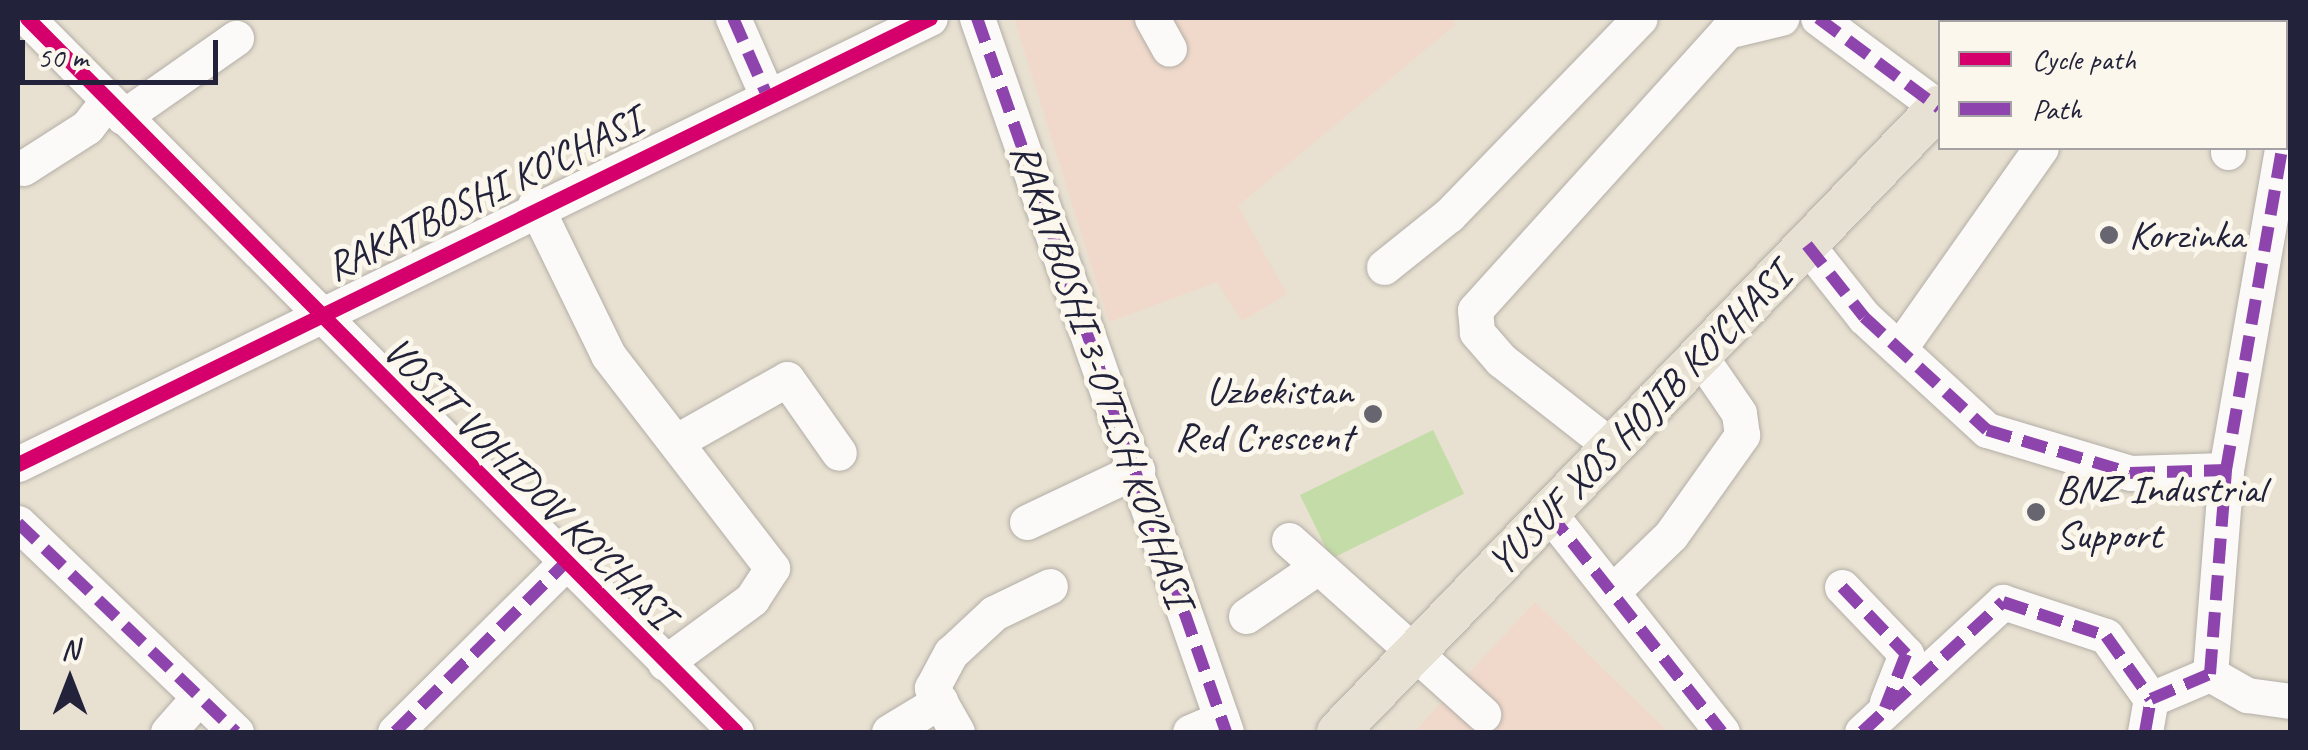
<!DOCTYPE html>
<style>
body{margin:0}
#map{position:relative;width:2308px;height:750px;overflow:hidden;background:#e8e1d1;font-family:Caveat,sans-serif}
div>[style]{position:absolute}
.built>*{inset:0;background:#f0d9ca}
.green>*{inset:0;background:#c4dca7;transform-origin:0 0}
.path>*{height:5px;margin-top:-2.5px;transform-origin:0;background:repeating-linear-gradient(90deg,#d3d1ce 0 8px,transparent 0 16px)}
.roads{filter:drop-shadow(0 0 2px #b3aea7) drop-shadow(0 0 2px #b3aea7)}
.minor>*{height:35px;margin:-17.5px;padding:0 17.5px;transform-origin:17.5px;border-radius:17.5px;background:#fcfaf8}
.major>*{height:42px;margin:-21px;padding:0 21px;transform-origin:21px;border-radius:21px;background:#e7e1d4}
.quiet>*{height:12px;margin-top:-6px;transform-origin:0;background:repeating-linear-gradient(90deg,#8e44ad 0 25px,transparent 0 37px)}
.cycleway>*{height:15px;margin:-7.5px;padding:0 7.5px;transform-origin:7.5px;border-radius:7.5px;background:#d6006c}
.dots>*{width:28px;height:28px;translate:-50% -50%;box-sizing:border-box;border:5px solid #fbf7ec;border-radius:50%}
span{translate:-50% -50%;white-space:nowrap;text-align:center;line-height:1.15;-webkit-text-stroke:10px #fbf7ec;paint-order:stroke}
.street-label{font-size:40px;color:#22223b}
.poi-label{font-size:40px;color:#22223b}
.left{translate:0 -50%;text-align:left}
.right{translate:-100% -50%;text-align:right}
.frame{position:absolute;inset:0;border:20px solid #22223b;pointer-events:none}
.legend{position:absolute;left:1938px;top:20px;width:350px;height:130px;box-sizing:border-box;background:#fbf7ec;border:2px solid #a4a2a5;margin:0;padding:12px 18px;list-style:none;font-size:30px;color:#22223b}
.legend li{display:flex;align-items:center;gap:20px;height:50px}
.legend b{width:50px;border:2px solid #a4a2a5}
.north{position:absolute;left:20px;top:630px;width:100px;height:100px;-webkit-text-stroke:8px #fbf7ec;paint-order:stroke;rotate:0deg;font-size:28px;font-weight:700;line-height:40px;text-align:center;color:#22223b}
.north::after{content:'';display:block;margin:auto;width:35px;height:45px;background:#22223b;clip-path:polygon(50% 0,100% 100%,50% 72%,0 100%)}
.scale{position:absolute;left:20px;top:40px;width:198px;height:45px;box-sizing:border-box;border:5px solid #22223b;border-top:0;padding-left:12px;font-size:30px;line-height:35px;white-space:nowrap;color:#22223b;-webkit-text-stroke:8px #fbf7ec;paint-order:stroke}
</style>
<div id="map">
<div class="built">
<div style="clip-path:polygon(1014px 18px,1450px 18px,1456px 24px,1238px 206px,1287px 294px,1242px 321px,1217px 282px,1109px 322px)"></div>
<div style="clip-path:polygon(1535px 602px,1668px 732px,1414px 732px)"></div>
</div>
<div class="green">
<div style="left:1433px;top:430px;width:71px;height:148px;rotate:64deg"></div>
</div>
<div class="path">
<div style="left:2067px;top:22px;width:6px;rotate:-45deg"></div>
</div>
<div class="roads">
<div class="minor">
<div style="left:27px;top:18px;width:1006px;rotate:45.2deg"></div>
<div style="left:733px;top:18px;width:80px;rotate:66.3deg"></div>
<div style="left:977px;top:18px;width:756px;rotate:70.77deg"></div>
<div style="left:1152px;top:18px;width:35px;rotate:61deg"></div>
<div style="left:1818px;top:18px;width:151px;rotate:36.6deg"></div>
<div style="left:2286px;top:60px;width:38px;rotate:84deg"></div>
<div style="left:123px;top:117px;width:138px;rotate:-35deg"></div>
<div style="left:2228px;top:148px;width:4px;rotate:90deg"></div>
<div style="left:23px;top:168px;width:76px;rotate:-32.6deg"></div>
<div style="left:87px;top:127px;width:33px;rotate:-52deg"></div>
<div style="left:535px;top:205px;width:167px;rotate:64deg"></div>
<div style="left:608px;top:355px;width:269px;rotate:52.4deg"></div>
<div style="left:772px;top:568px;width:37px;rotate:123deg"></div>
<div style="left:752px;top:599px;width:108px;rotate:143.7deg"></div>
<div style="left:1807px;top:245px;width:92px;rotate:51.6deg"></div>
<div style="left:1864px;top:317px;width:167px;rotate:42.6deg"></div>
<div style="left:1987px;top:430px;width:149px;rotate:16.7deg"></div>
<div style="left:2130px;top:473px;width:96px;rotate:-1.8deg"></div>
<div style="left:1384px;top:267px;width:83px;rotate:-38.7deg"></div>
<div style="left:1449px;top:215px;width:274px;rotate:-45.9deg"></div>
<div style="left:1899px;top:349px;width:246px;rotate:-54.8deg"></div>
<div style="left:677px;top:441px;width:126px;rotate:-29.4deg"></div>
<div style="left:787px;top:379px;width:90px;rotate:54.9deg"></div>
<div style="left:1612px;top:447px;width:141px;rotate:-141.9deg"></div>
<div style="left:1501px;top:360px;width:37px;rotate:-131deg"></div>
<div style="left:1477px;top:332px;width:22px;rotate:-95deg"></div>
<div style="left:1475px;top:310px;width:376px;rotate:-47.9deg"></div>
<div style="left:1727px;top:31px;width:56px;rotate:-13.5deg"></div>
<div style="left:18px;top:464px;width:1015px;rotate:-26.06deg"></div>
<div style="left:1549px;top:513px;width:279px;rotate:51.7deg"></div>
<div style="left:1027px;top:522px;width:122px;rotate:-25.3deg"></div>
<div style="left:18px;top:523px;width:302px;rotate:43.8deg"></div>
<div style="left:1289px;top:540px;width:261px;rotate:41.9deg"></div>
<div style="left:1842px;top:587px;width:93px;rotate:46.3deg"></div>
<div style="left:1906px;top:654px;width:52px;rotate:111.6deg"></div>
<div style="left:1612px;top:592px;width:82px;rotate:-44deg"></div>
<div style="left:1671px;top:535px;width:123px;rotate:-54.6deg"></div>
<div style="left:1742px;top:435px;width:22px;rotate:-98deg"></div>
<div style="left:1739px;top:413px;width:69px;rotate:-124.4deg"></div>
<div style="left:1246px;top:616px;width:85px;rotate:-34.4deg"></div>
<div style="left:2210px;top:674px;width:205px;rotate:-85.5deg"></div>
<div style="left:2226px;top:470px;width:327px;rotate:-80.1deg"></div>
<div style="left:2210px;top:674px;width:43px;rotate:29.6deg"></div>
<div style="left:2247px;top:695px;width:43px;rotate:7.9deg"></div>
<div style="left:168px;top:732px;width:47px;rotate:-48.5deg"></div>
<div style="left:395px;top:732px;width:238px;rotate:-44.8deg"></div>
<div style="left:889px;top:732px;width:60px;rotate:-31.3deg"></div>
<div style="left:957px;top:732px;width:51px;rotate:-119.6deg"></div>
<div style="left:932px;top:688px;width:40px;rotate:-62deg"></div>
<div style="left:951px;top:653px;width:59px;rotate:-42.9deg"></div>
<div style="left:994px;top:613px;width:62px;rotate:-25.7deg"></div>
<div style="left:1190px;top:732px;width:34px;rotate:-23deg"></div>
<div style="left:1862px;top:732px;width:192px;rotate:-42.7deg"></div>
<div style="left:2003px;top:602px;width:108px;rotate:18.3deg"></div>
<div style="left:2106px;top:636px;width:77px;rotate:54.5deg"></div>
<div style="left:2145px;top:732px;width:34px;rotate:-80deg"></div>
<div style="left:2151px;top:699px;width:64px;rotate:-23deg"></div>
</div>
<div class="major">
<div style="left:2260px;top:18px;width:6px;rotate:39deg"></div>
<div style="left:2021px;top:22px;width:6px;rotate:-39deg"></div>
<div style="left:1338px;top:732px;width:868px;rotate:-46.12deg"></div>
</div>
</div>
<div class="quiet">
<div style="left:733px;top:18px;width:80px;rotate:66.3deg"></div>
<div style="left:977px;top:18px;width:756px;rotate:70.77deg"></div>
<div style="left:1818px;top:18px;width:151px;rotate:36.6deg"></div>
<div style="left:2286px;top:60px;width:38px;rotate:84deg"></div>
<div style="left:2286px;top:132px;width:23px;rotate:-80deg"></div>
<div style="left:1807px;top:245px;width:92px;rotate:51.6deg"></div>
<div style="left:1864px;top:317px;width:167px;rotate:42.6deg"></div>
<div style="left:1987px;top:430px;width:149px;rotate:16.7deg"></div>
<div style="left:2130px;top:473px;width:96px;rotate:-1.8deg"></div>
<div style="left:1549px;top:513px;width:279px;rotate:51.7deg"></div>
<div style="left:18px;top:523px;width:302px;rotate:43.8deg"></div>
<div style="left:1842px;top:587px;width:93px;rotate:46.3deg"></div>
<div style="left:1906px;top:654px;width:58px;rotate:111.3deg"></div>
<div style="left:395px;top:732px;width:238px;rotate:-44.8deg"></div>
<div style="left:1862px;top:732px;width:192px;rotate:-42.7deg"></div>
<div style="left:2003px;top:602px;width:108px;rotate:18.3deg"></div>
<div style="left:2106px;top:636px;width:77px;rotate:54.5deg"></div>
<div style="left:2145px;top:732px;width:34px;rotate:-80deg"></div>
<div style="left:2151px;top:699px;width:64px;rotate:-23deg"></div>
<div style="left:2210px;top:674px;width:205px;rotate:-85.5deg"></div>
<div style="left:2226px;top:470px;width:327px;rotate:-80.1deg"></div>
</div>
<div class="cycleway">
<div style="left:27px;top:18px;width:1006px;rotate:45.2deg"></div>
<div style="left:18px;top:464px;width:1015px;rotate:-26.06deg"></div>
</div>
<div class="dots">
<div style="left:2109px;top:235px;background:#676570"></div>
<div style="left:1373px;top:414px;background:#676570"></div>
<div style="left:2036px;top:512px;background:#676570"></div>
</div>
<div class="street-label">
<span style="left:484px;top:194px;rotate:-26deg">RAKATBOSHI KO'CHASI</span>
<span style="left:1102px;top:375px;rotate:71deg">RAKATBOSHI 3-O'TISH KO'CHASI</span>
<span style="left:1639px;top:419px;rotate:-46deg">YUSUF XOS HOJIB KO'CHASI</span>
<span style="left:529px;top:482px;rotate:45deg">VOSIT VOHIDOV KO'CHASI</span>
</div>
<div class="poi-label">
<span class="left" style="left:2129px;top:235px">Korzinka</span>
<span class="right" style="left:1353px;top:414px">Uzbekistan<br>Red Crescent</span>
<span class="left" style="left:2056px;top:512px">BNZ Industrial<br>Support</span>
</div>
<div class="frame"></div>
<ul class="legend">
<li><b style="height:12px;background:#d6006c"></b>Cycle path</li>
<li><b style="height:12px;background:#8e44ad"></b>Path</li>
</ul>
<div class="north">N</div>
<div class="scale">50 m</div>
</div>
